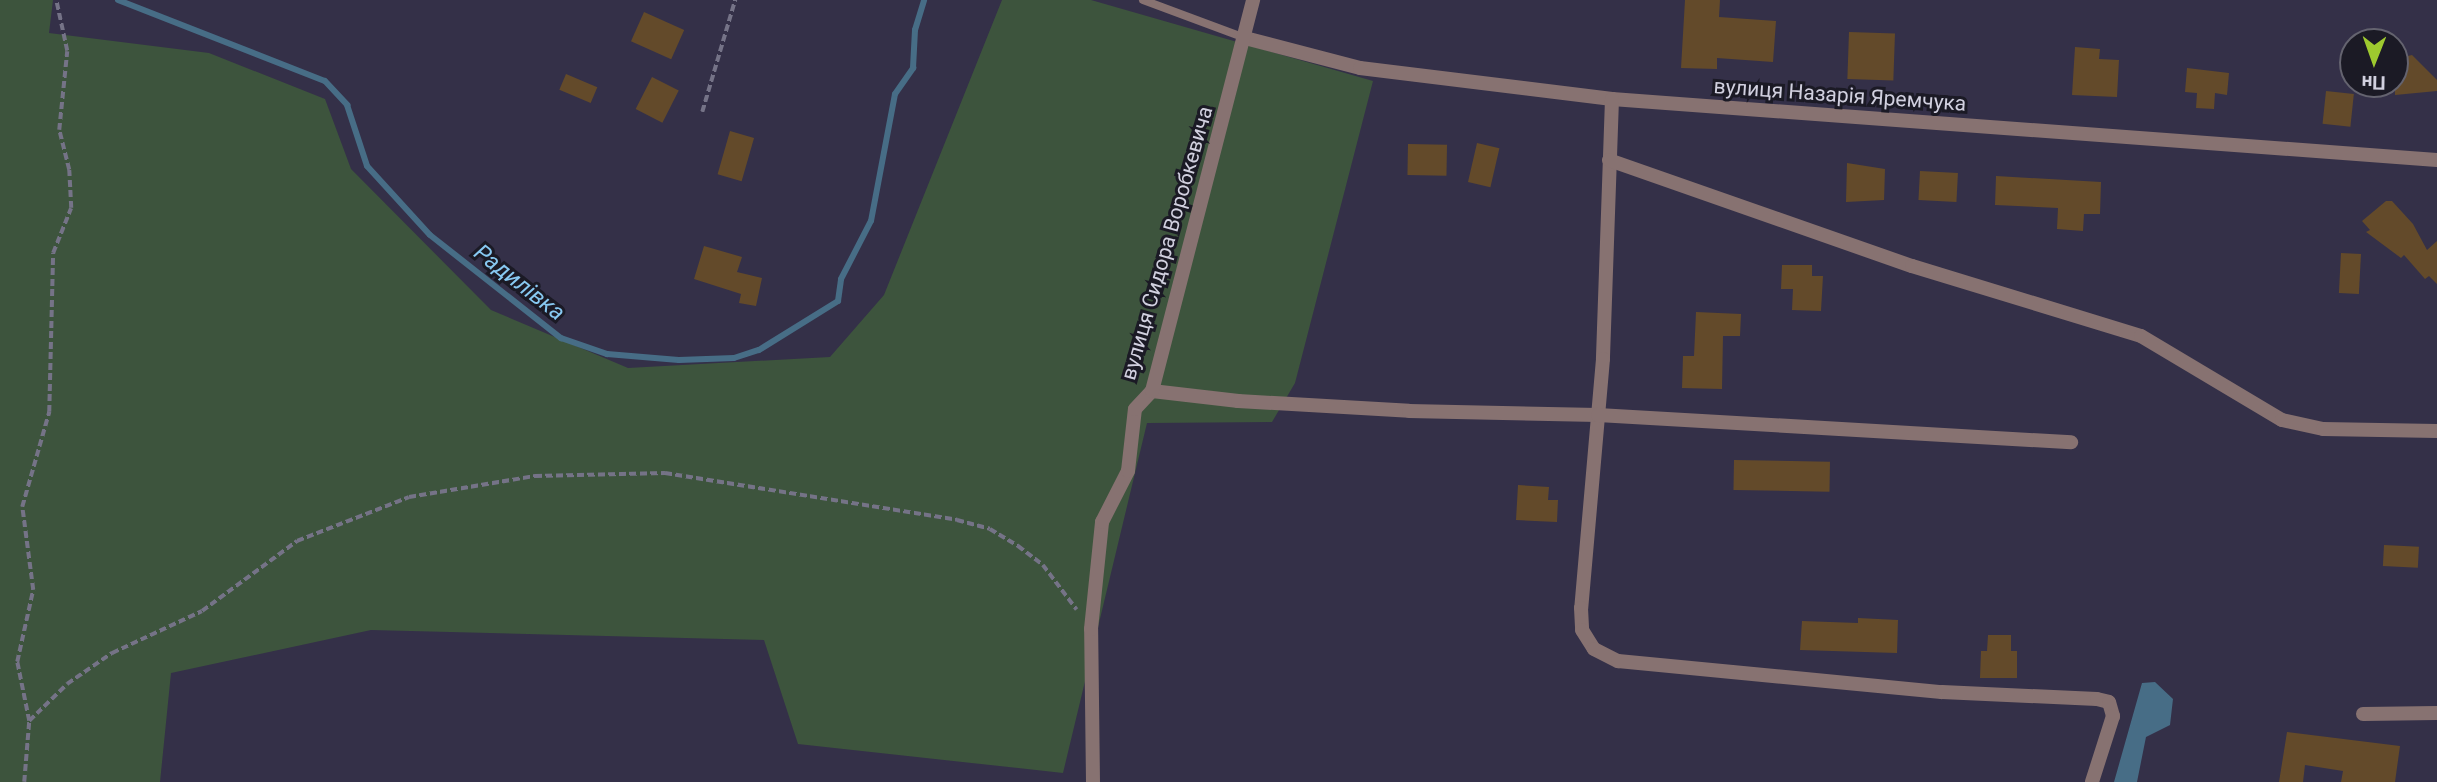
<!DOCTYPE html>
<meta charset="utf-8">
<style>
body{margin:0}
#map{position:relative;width:2437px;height:782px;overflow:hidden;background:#343048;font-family:Roboto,sans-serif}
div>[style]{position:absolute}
.green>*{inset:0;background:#3d543d}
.water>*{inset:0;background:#476d86}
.stream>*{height:6px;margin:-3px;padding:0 3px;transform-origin:3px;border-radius:3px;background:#476d86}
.building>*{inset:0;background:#634a2a;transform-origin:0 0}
.path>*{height:3.5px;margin-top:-1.75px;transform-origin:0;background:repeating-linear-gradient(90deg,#757387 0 7px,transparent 0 10.5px)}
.lane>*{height:8px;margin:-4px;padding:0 4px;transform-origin:4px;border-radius:4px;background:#877271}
.street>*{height:14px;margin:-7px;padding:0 7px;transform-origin:7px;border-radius:7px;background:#877271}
span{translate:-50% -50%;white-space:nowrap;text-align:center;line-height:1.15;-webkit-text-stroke:6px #1b1a25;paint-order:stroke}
.street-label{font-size:21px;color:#d1d0df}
.water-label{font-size:23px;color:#88c9f2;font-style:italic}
.north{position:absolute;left:2339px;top:28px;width:70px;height:70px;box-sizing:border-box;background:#1b1a25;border:2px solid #64636f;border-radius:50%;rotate:181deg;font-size:19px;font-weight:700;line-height:28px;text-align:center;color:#d1d0df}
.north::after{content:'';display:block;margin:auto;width:24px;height:32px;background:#9eca2f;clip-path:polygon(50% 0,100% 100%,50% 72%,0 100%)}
</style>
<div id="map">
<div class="green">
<div style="clip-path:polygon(0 0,53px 0,49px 33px,209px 53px,325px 99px,351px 169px,491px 310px,628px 368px,830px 357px,884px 295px,1002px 0,1091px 0,1373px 81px,1295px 383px,1272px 422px,1147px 423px,1063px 773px,798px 744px,764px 640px,371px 630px,171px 673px,160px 782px,0 782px)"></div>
</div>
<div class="water">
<div style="clip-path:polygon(2155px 682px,2173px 699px,2170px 725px,2146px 737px,2137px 782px,2114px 782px,2142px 683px)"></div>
</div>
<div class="stream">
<div style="left:118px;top:0;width:222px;rotate:21.4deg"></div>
<div style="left:325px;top:81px;width:33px;rotate:47deg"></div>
<div style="left:347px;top:105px;width:64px;rotate:71.8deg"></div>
<div style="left:367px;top:166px;width:93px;rotate:47.6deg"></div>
<div style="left:430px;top:235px;width:167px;rotate:38.2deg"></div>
<div style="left:561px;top:338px;width:49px;rotate:19.2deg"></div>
<div style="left:607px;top:354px;width:72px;rotate:4.8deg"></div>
<div style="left:679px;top:360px;width:55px;rotate:-2.1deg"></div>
<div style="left:734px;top:358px;width:26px;rotate:-18deg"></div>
<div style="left:759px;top:350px;width:93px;rotate:-31.8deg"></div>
<div style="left:838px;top:301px;width:22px;rotate:-82deg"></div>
<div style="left:841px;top:279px;width:65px;rotate:-62.7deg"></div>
<div style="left:871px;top:221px;width:129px;rotate:-79.3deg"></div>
<div style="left:895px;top:94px;width:32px;rotate:-55deg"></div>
<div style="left:913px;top:68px;width:38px;rotate:-87deg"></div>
<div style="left:915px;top:30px;width:31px;rotate:-73deg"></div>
</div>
<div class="building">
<div style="clip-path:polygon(1685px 0,1720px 0,1719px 17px,1776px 21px,1773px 62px,1717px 58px,1717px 69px,1681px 68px)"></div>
<div style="left:644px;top:12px;width:44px;height:32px;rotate:24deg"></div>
<div style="left:1849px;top:32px;width:46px;height:47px;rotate:2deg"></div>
<div style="clip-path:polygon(2075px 47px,2100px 49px,2099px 59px,2119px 60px,2117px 97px,2072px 95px)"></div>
<div style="clip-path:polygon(2412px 55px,2437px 80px,2437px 91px,2395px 95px,2395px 59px)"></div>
<div style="clip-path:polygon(2187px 68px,2229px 73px,2227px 95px,2215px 93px,2214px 109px,2196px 108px,2197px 93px,2185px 92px)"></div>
<div style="left:566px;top:74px;width:34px;height:17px;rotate:23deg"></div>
<div style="left:652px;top:77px;width:30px;height:36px;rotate:27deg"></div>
<div style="left:2326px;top:91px;width:28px;height:33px;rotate:6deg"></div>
<div style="left:730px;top:131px;width:25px;height:45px;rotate:16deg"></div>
<div style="left:1477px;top:143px;width:23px;height:40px;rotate:13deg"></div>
<div style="left:1408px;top:144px;width:39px;height:31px;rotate:1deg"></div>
<div style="clip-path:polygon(1847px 163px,1885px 169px,1884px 200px,1846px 202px)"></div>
<div style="left:1920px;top:171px;width:38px;height:29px;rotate:3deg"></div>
<div style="clip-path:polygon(1996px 176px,2101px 182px,2100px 214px,2084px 214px,2083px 231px,2057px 229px,2058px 208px,1995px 205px)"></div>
<div style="clip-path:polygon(2386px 201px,2392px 201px,2413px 224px,2427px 250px,2437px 241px,2437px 284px,2429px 276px,2425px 279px,2404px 255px,2401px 258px,2366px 232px,2370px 230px,2362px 221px)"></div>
<div style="clip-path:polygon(704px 246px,742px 257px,737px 272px,762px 278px,756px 306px,739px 303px,741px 294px,694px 279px)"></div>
<div style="left:2341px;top:253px;width:20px;height:40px;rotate:3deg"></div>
<div style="clip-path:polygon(1782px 265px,1812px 265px,1812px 276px,1823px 276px,1821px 311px,1792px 310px,1793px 289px,1781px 289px)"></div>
<div style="clip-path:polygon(1696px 312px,1741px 314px,1740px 336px,1723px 336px,1722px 389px,1682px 388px,1683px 356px,1694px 356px)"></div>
<div style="left:1734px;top:460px;width:96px;height:30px;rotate:1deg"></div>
<div style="clip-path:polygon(1518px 485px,1549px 487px,1548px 500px,1558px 500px,1557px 522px,1516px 520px)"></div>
<div style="left:2384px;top:545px;width:35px;height:21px;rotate:3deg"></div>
<div style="clip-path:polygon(1858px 618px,1898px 620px,1897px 653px,1800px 650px,1802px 621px,1858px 623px)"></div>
<div style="clip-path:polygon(1988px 635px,2011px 635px,2011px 651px,2017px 651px,2017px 678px,1980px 678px,1981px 651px,1987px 651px)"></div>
<div style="clip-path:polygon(2287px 732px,2400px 746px,2395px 782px,2341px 782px,2343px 771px,2305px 765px,2303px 782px,2279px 782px)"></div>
</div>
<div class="path">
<div style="left:702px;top:112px;width:117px;rotate:-73.6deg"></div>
<div style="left:29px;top:721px;width:53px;rotate:-44.2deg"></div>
<div style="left:67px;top:684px;width:55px;rotate:-34.6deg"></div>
<div style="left:112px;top:653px;width:99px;rotate:-25deg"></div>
<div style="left:202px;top:611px;width:118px;rotate:-36.4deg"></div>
<div style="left:297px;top:541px;width:120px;rotate:-21.4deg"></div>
<div style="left:409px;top:497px;width:128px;rotate:-9.5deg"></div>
<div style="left:535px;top:476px;width:130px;rotate:-1.3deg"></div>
<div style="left:665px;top:473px;width:296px;rotate:9.1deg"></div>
<div style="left:957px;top:520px;width:34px;rotate:15deg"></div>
<div style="left:990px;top:529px;width:33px;rotate:31deg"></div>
<div style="left:1018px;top:546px;width:31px;rotate:37deg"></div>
<div style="left:1043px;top:565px;width:56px;rotate:52.9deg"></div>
<div style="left:24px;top:782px;width:61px;rotate:-85.3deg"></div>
<div style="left:29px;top:721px;width:60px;rotate:-101.5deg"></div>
<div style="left:17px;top:662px;width:74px;rotate:-77.5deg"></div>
<div style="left:33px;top:590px;width:84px;rotate:-97.5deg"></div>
<div style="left:22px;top:507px;width:99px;rotate:-74.1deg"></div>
<div style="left:49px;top:412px;width:159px;rotate:-88.6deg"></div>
<div style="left:53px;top:253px;width:48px;rotate:-68.2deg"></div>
<div style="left:71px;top:208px;width:38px;rotate:-93deg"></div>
<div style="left:69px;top:170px;width:41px;rotate:-104deg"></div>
<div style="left:59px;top:130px;width:79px;rotate:-84.2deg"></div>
<div style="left:67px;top:51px;width:52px;rotate:-102.2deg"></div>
</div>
<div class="lane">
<div style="left:1143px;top:0;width:109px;rotate:20.4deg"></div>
</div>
<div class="street">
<div style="left:1245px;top:38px;width:119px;rotate:14.6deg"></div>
<div style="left:1360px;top:68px;width:254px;rotate:7deg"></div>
<div style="left:1612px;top:99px;width:827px;rotate:4.23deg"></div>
<div style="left:1612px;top:99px;width:260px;rotate:92deg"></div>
<div style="left:1603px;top:359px;width:250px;rotate:95deg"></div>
<div style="left:1581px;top:608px;width:22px;rotate:87deg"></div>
<div style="left:1582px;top:630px;width:22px;rotate:58deg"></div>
<div style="left:1594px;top:649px;width:27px;rotate:27deg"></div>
<div style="left:1618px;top:661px;width:325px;rotate:5.5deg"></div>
<div style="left:1942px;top:692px;width:155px;rotate:2.6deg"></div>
<div style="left:2097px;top:699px;width:12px;rotate:14deg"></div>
<div style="left:2109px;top:702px;width:15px;rotate:74deg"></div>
<div style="left:2113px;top:716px;width:69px;rotate:107.7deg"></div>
<div style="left:1609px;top:160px;width:321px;rotate:19.3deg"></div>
<div style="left:1912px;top:266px;width:239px;rotate:17deg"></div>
<div style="left:2141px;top:336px;width:164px;rotate:30.8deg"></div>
<div style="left:2282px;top:420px;width:42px;rotate:12.4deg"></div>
<div style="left:2323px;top:429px;width:114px;rotate:1deg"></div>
<div style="left:1152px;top:391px;width:87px;rotate:6.6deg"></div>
<div style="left:1238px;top:401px;width:171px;rotate:3.3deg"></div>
<div style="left:1409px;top:411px;width:189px;rotate:1.2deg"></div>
<div style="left:1598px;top:415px;width:474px;rotate:3.3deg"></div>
<div style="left:2363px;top:714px;width:74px;rotate:-0.8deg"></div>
<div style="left:1093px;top:782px;width:153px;rotate:-90.7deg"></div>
<div style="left:1091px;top:629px;width:108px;rotate:-84.1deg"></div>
<div style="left:1102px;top:522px;width:57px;rotate:-63deg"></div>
<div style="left:1128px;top:471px;width:62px;rotate:-83.6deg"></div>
<div style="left:1135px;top:409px;width:25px;rotate:-47deg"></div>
<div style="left:1152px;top:391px;width:404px;rotate:-75.5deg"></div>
</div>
<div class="street-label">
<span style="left:1840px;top:95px;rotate:4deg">вулиця Назарія Яремчука</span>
<span style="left:1167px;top:243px;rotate:-74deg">вулиця Сидора Воробкевича</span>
</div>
<div class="water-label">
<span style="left:519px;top:283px;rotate:38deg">Радилівка</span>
</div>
<div class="north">Пн</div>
</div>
